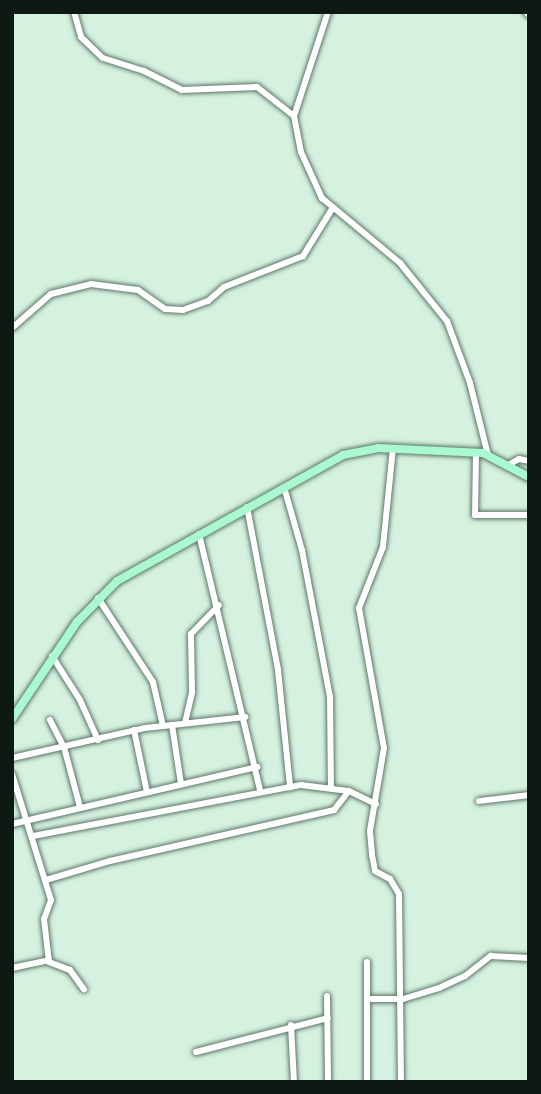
<!DOCTYPE html>
<style>
body{margin:0}
#map{position:relative;width:541px;height:1094px;overflow:hidden;background:#d5f2e0;font-family:"IBM Plex Sans",sans-serif}
div>[style]{position:absolute}
.roads{filter:drop-shadow(0 0 2px #5e7768) drop-shadow(0 0 2px #5e7768)}
.minor>*{height:6px;margin:-3px;padding:0 3px;transform-origin:3px;border-radius:3px;background:#fff}
.major>*{height:8px;margin:-4px;padding:0 4px;transform-origin:4px;border-radius:4px;background:#aaf8cf}
span{translate:-50% -50%;white-space:nowrap;text-align:center;line-height:1.15;-webkit-text-stroke:7px #e7feef;paint-order:stroke}
.frame{position:absolute;inset:0;border:14px solid #0f1913;pointer-events:none}
</style>
<div id="map">
<div class="roads">
<div class="minor">
<div style="left:74px;top:12px;width:26px;rotate:74deg"></div>
<div style="left:81px;top:37px;width:30px;rotate:44deg"></div>
<div style="left:103px;top:58px;width:43px;rotate:17.6deg"></div>
<div style="left:144px;top:71px;width:42px;rotate:26.6deg"></div>
<div style="left:182px;top:90px;width:75px;rotate:-2.3deg"></div>
<div style="left:257px;top:87px;width:47px;rotate:38.1deg"></div>
<div style="left:328px;top:12px;width:109px;rotate:108.1deg"></div>
<div style="left:294px;top:116px;width:37px;rotate:79deg"></div>
<div style="left:301px;top:152px;width:51px;rotate:65.5deg"></div>
<div style="left:322px;top:198px;width:102px;rotate:39.8deg"></div>
<div style="left:400px;top:263px;width:75px;rotate:51deg"></div>
<div style="left:447px;top:321px;width:66px;rotate:69.6deg"></div>
<div style="left:470px;top:383px;width:74px;rotate:76deg"></div>
<div style="left:526px;top:12px;width:4px;rotate:45deg"></div>
<div style="left:12px;top:328px;width:52px;rotate:-41.1deg"></div>
<div style="left:51px;top:294px;width:41px;rotate:-14deg"></div>
<div style="left:91px;top:284px;width:47px;rotate:7.3deg"></div>
<div style="left:138px;top:290px;width:33px;rotate:35deg"></div>
<div style="left:165px;top:309px;width:18px;rotate:3deg"></div>
<div style="left:183px;top:310px;width:27px;rotate:-20deg"></div>
<div style="left:208px;top:301px;width:21px;rotate:-41deg"></div>
<div style="left:224px;top:287px;width:85px;rotate:-21.4deg"></div>
<div style="left:303px;top:256px;width:55px;rotate:-58.3deg"></div>
<div style="left:393px;top:448px;width:100px;rotate:95.8deg"></div>
<div style="left:383px;top:547px;width:66px;rotate:111.5deg"></div>
<div style="left:359px;top:608px;width:142px;rotate:79.9deg"></div>
<div style="left:384px;top:748px;width:84px;rotate:99.6deg"></div>
<div style="left:370px;top:831px;width:24px;rotate:85deg"></div>
<div style="left:372px;top:855px;width:16px;rotate:79deg"></div>
<div style="left:375px;top:871px;width:17px;rotate:28deg"></div>
<div style="left:390px;top:879px;width:17px;rotate:59deg"></div>
<div style="left:399px;top:894px;width:188px;rotate:89.4deg"></div>
<div style="left:476px;top:452px;width:63px;rotate:90.9deg"></div>
<div style="left:475px;top:515px;width:54px"></div>
<div style="left:510px;top:464px;width:10px;rotate:-29deg"></div>
<div style="left:519px;top:459px;width:10px;rotate:11deg"></div>
<div style="left:284px;top:487px;width:66px;rotate:74.1deg"></div>
<div style="left:302px;top:550px;width:150px;rotate:79.2deg"></div>
<div style="left:330px;top:697px;width:90px;rotate:89.4deg"></div>
<div style="left:247px;top:507px;width:166px;rotate:79.2deg"></div>
<div style="left:278px;top:670px;width:118px;rotate:84.1deg"></div>
<div style="left:199px;top:534px;width:264px;rotate:76.6deg"></div>
<div style="left:98px;top:598px;width:100px;rotate:56.8deg"></div>
<div style="left:153px;top:682px;width:45px;rotate:77.2deg"></div>
<div style="left:52px;top:656px;width:52px;rotate:57.5deg"></div>
<div style="left:80px;top:700px;width:44px;rotate:65.8deg"></div>
<div style="left:50px;top:720px;width:30px;rotate:63deg"></div>
<div style="left:64px;top:747px;width:62px;rotate:75.1deg"></div>
<div style="left:185px;top:723px;width:32px;rotate:-77deg"></div>
<div style="left:192px;top:692px;width:58px;rotate:-91deg"></div>
<div style="left:191px;top:634px;width:40px;rotate:-46deg"></div>
<div style="left:172px;top:725px;width:60px;rotate:81.3deg"></div>
<div style="left:134px;top:730px;width:63px;rotate:78.2deg"></div>
<div style="left:12px;top:758px;width:136px;rotate:-12.7deg"></div>
<div style="left:145px;top:728px;width:101px;rotate:-6.3deg"></div>
<div style="left:12px;top:774px;width:132px;rotate:72.8deg"></div>
<div style="left:51px;top:900px;width:20px;rotate:110deg"></div>
<div style="left:44px;top:919px;width:43px;rotate:83.4deg"></div>
<div style="left:49px;top:962px;width:22px;rotate:21deg"></div>
<div style="left:70px;top:970px;width:24px;rotate:54deg"></div>
<div style="left:479px;top:801px;width:50px;rotate:-6.8deg"></div>
<div style="left:12px;top:824px;width:252px;rotate:-13.1deg"></div>
<div style="left:33px;top:836px;width:273px;rotate:-10.8deg"></div>
<div style="left:301px;top:785px;width:48px;rotate:7.1deg"></div>
<div style="left:349px;top:791px;width:30px;rotate:26deg"></div>
<div style="left:46px;top:880px;width:67px;rotate:-16.5deg"></div>
<div style="left:110px;top:861px;width:230px;rotate:-12.8deg"></div>
<div style="left:334px;top:810px;width:24px;rotate:-52deg"></div>
<div style="left:12px;top:968px;width:38px;rotate:-12deg"></div>
<div style="left:327px;top:996px;width:86px;rotate:89.3deg"></div>
<div style="left:367px;top:999px;width:36px"></div>
<div style="left:403px;top:999px;width:38px;rotate:-17deg"></div>
<div style="left:439px;top:988px;width:29px;rotate:-25deg"></div>
<div style="left:465px;top:976px;width:33px;rotate:-38deg"></div>
<div style="left:491px;top:956px;width:38px;rotate:3deg"></div>
<div style="left:291px;top:1025px;width:57px;rotate:87deg"></div>
<div style="left:196px;top:1052px;width:136px;rotate:-14.4deg"></div>
<div style="left:367px;top:1082px;width:120px;rotate:-90deg"></div>
</div>
<div class="major">
<div style="left:12px;top:719px;width:117px;rotate:-56.2deg"></div>
<div style="left:77px;top:622px;width:57px;rotate:-45.7deg"></div>
<div style="left:117px;top:581px;width:259px;rotate:-29.1deg"></div>
<div style="left:343px;top:455px;width:36px;rotate:-11deg"></div>
<div style="left:378px;top:448px;width:105px;rotate:2.7deg"></div>
<div style="left:483px;top:453px;width:52px;rotate:27.6deg"></div>
</div>
</div>
<div class="frame"></div>
</div>
